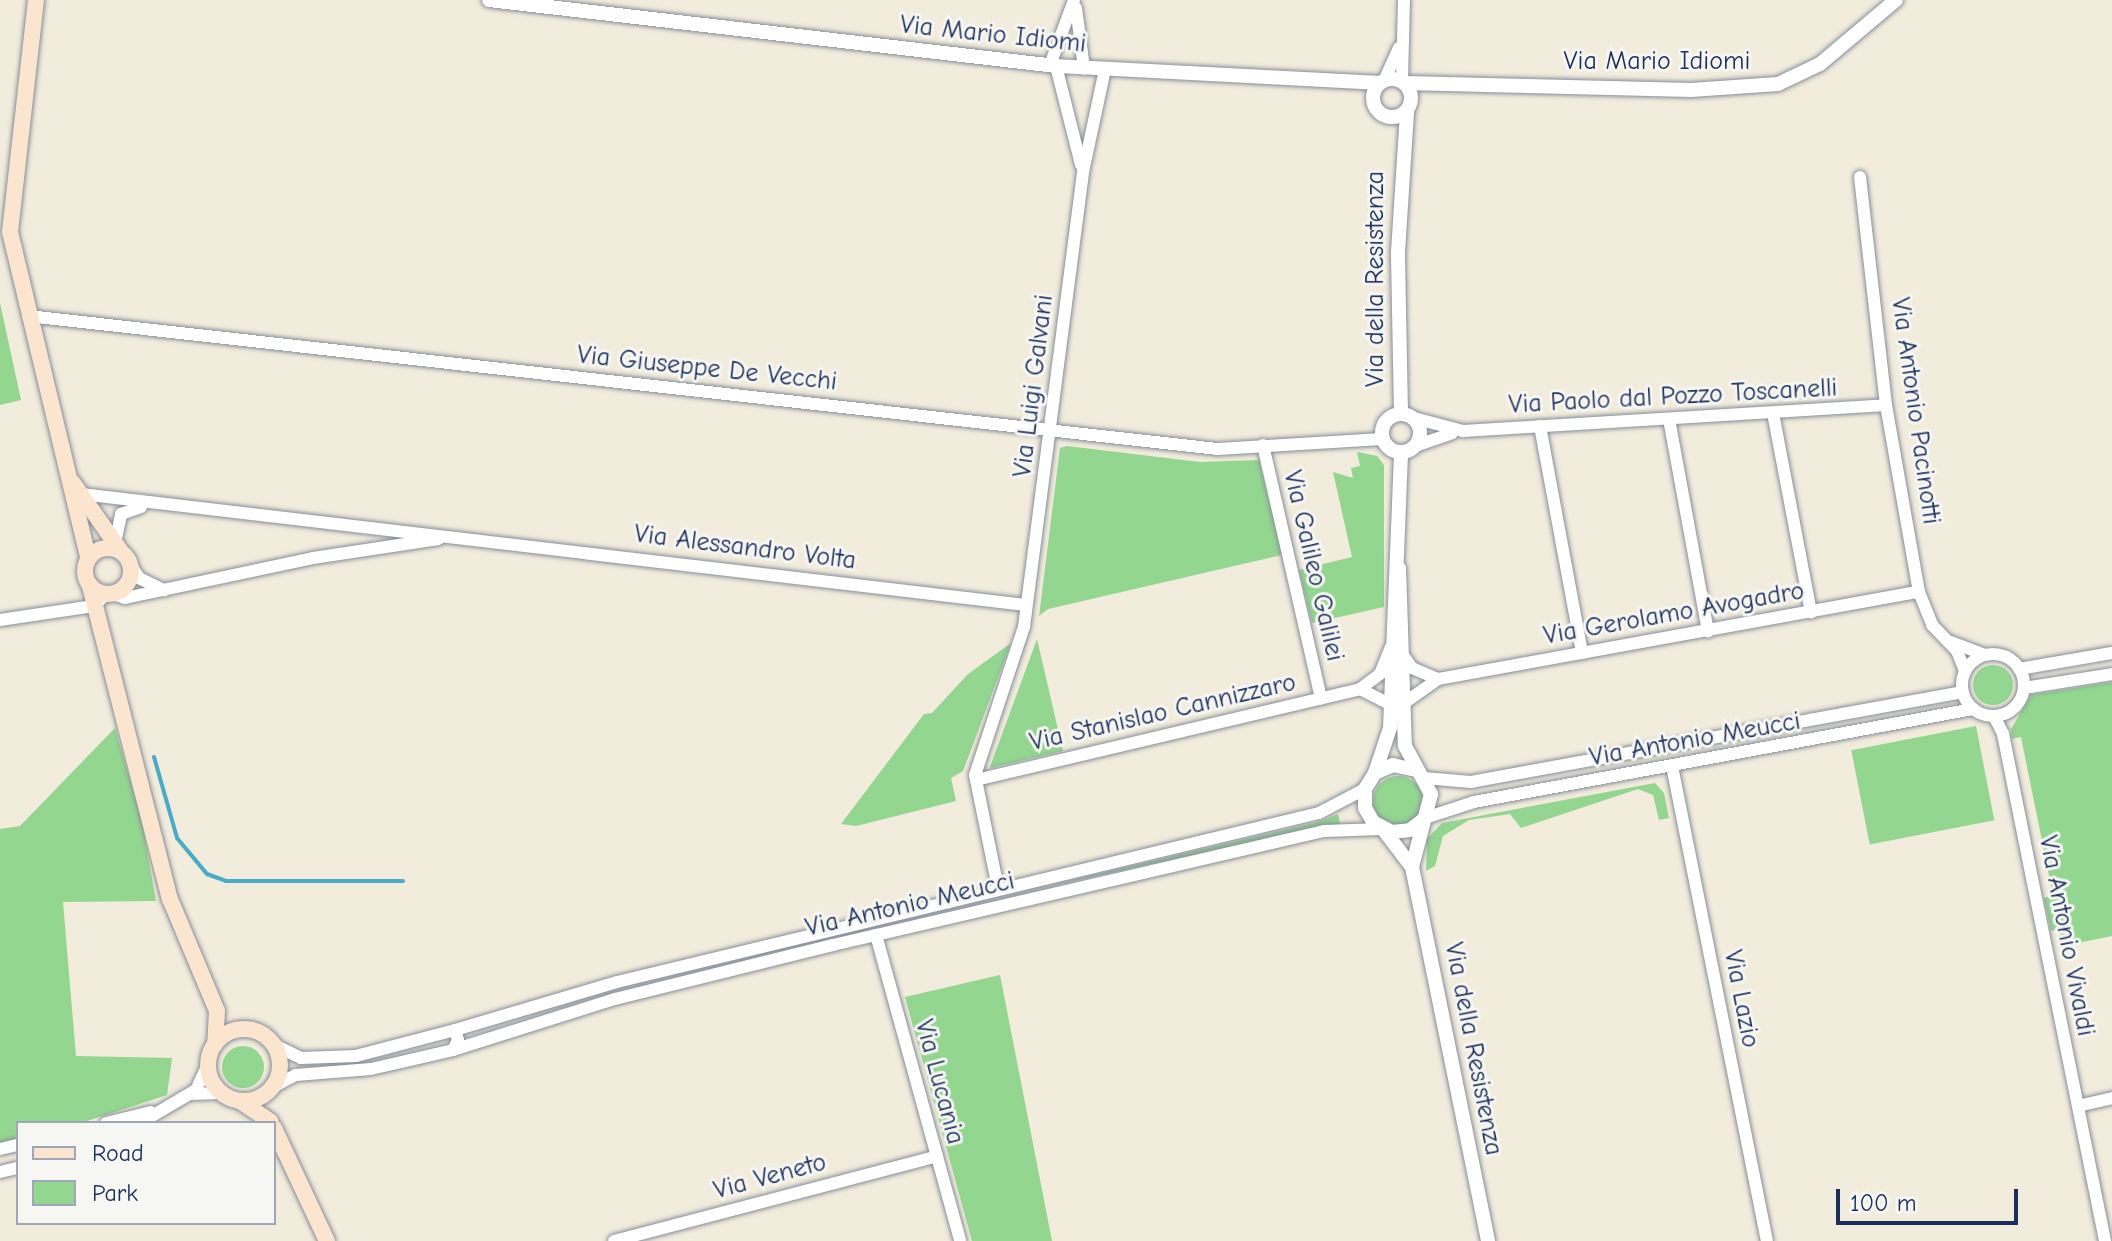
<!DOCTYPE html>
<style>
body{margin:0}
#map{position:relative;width:2112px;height:1241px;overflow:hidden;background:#f1ecdb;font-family:"Comic Neue",sans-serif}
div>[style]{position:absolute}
.green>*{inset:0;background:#92d68f;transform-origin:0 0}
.round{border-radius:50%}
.stream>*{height:4px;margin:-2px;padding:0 2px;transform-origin:2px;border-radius:2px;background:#47acc7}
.roads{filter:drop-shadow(0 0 2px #868e9c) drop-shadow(0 0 2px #868e9c)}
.minor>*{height:12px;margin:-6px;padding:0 6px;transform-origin:6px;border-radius:6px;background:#fff}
.minor>.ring{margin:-6px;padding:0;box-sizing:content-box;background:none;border:12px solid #fff;border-radius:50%}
.tertiary>*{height:14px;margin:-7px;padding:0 7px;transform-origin:7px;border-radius:7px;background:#fff}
.tertiary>.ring{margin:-7px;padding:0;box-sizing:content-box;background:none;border:14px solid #fff;border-radius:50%}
.secondary>*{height:16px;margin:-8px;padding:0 8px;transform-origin:8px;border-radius:8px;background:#fce5cf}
.secondary>.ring{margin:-8px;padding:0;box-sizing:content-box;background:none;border:16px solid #fce5cf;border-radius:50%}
span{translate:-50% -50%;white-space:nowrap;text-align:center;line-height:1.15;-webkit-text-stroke:6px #f6f6f2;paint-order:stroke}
.street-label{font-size:26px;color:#1b2f5e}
.legend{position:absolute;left:16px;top:1121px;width:260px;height:104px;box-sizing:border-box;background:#f6f6f2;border:2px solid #9ea6b7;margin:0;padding:10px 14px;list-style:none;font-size:24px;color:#1b2f5e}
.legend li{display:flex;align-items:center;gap:16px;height:40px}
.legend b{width:40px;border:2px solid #9ea6b7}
.scale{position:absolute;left:1836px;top:1189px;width:182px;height:36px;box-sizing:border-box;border:4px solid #1b2f5e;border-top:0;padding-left:10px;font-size:24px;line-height:28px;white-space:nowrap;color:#1b2f5e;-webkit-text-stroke:6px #f6f6f2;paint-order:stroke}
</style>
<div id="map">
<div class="green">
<div style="clip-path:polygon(0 303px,21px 400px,0 405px)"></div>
<div style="clip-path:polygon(1067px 446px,1200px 462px,1259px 460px,1282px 555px,1048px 609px,1039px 616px,1060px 448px)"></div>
<div style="clip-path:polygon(1357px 452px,1377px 456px,1384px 465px,1384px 607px,1312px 623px,1299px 570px,1352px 557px,1333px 472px,1353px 478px,1351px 468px,1360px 466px)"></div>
<div style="clip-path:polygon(1037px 639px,1063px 751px,991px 768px,990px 767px)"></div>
<div style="clip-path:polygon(1011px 643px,963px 771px,951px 778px,956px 801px,856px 826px,841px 824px,924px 714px,932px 713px,968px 674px)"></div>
<div class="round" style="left:1973px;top:665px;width:40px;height:40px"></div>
<div style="clip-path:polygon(2112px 682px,2112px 936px,2063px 946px,2059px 929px,2051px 931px,2044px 898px,2053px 895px,2021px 737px,2012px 739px,2011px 729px,2031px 695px)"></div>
<div style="left:1976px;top:726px;width:96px;height:127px;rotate:79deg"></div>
<div style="clip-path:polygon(115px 728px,142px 822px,156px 901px,63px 902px,76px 1056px,172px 1058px,167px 1095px,81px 1123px,18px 1123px,18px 1139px,0 1144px,0 829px,20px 826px)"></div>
<div class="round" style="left:1373px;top:776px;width:50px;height:50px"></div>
<div style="clip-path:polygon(1655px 783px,1664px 793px,1669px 818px,1659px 820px,1653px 795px,1638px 789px,1521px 828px,1510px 814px,1469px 820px,1443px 836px,1435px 866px,1426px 871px,1427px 839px,1442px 823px)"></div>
<div style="clip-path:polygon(1338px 814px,1340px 824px,1043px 887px,1318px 822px)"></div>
<div style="clip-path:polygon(1000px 975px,1052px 1241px,972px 1241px,905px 997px)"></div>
<div class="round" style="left:222px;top:1046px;width:42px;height:42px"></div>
</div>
<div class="stream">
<div style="left:154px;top:757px;width:84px;rotate:74.1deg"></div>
<div style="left:177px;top:838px;width:47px;rotate:50.2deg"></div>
<div style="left:207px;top:874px;width:20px;rotate:20deg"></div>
<div style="left:226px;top:881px;width:177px"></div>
</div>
<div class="roads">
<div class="minor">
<div style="left:1076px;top:8px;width:61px;rotate:82.4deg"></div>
<div style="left:1050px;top:65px;width:69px;rotate:-69.7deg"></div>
<div style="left:1056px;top:66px;width:102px;rotate:75.8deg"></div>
<div style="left:1385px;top:79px;width:34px;rotate:-66deg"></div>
<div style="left:1402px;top:81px;width:81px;rotate:-88.6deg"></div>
<div style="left:1860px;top:177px;width:229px;rotate:83.5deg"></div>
<div style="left:1886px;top:405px;width:190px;rotate:80deg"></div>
<div style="left:1919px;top:592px;width:35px;rotate:68deg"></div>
<div style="left:1932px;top:625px;width:36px;rotate:46deg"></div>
<div style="left:1957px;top:651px;width:22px;rotate:68deg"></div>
<div style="left:28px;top:316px;width:1197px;rotate:6.38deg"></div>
<div style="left:1218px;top:449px;width:164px;rotate:-3.5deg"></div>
<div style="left:1773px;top:413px;width:203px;rotate:79.2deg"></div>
<div style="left:1414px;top:418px;width:51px;rotate:14.9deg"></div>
<div style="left:1463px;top:431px;width:424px;rotate:-3.5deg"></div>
<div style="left:1669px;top:419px;width:216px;rotate:79.6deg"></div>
<div style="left:1540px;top:426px;width:231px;rotate:79.5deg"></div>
<div style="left:1263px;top:445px;width:260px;rotate:77.1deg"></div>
<div style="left:1415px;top:446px;width:39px;rotate:-19deg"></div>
<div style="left:81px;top:494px;width:951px;rotate:6.7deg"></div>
<div style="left:115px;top:543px;width:30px;rotate:-78deg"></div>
<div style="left:121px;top:514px;width:21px;rotate:-19deg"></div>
<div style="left:130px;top:564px;width:17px;rotate:57deg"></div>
<div style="left:139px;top:578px;width:28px;rotate:26deg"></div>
<div style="left:113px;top:594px;width:13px;rotate:18deg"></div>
<div style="left:125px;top:598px;width:192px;rotate:-12deg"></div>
<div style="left:313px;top:558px;width:127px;rotate:-8.6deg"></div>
<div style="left:0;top:620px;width:95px;rotate:-8.5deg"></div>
<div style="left:94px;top:606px;width:17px;rotate:-45deg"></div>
<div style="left:1951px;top:642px;width:36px;rotate:21deg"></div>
<div class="ring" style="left:1962px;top:654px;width:50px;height:50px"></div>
<div style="left:1405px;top:658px;width:12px;rotate:55deg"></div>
<div style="left:1412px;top:668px;width:28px;rotate:23deg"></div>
<div style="left:2019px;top:669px;width:94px;rotate:-9.8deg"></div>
<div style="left:2024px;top:688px;width:89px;rotate:-9deg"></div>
<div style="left:1360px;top:689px;width:35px;rotate:27deg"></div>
<div style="left:1404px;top:703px;width:42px;rotate:-35.2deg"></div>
<div style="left:1438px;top:679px;width:489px;rotate:-10.3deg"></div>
<div style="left:1994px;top:716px;width:20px;rotate:63deg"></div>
<div style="left:2003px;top:734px;width:517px;rotate:78.62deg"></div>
<div style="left:1672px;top:766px;width:484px;rotate:78.7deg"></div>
<div style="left:1424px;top:778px;width:47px;rotate:4.9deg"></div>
<div style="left:1471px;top:782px;width:500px;rotate:-10.37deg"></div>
<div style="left:976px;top:780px;width:395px;rotate:-13.3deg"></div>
<div style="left:1360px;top:689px;width:25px;rotate:-37deg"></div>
<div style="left:1380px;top:674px;width:29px;rotate:-68deg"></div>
<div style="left:1425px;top:818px;width:52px;rotate:-18.1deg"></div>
<div style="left:1474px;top:802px;width:508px;rotate:-10.56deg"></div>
<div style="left:998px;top:888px;width:115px;rotate:-101.5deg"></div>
<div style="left:975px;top:775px;width:156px;rotate:-71.7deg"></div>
<div style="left:1024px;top:627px;width:459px;rotate:-82.6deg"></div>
<div style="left:1083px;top:172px;width:105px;rotate:-77.9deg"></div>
<div style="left:876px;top:935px;width:317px;rotate:74.6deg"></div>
<div style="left:455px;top:1030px;width:169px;rotate:-16.5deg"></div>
<div style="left:617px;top:982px;width:722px;rotate:-13.54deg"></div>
<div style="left:1319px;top:813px;width:52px;rotate:-27.6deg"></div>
<div style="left:453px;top:1050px;width:170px;rotate:-17.5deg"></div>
<div style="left:615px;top:999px;width:225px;rotate:-13.9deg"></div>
<div style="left:833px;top:945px;width:504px;rotate:-13.07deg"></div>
<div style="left:1324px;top:831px;width:58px;rotate:-2deg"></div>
<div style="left:273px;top:1087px;width:26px;rotate:-28deg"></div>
<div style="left:296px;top:1075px;width:75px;rotate:-4.6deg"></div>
<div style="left:371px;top:1069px;width:84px;rotate:-13deg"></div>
<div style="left:453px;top:1050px;width:11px;rotate:-63deg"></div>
<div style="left:458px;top:1040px;width:10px;rotate:-107deg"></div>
<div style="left:455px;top:1030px;width:102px;rotate:165.3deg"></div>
<div style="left:356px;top:1056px;width:55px;rotate:177.9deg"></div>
<div style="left:301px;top:1058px;width:30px;rotate:-154deg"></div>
<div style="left:190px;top:1094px;width:31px;rotate:-2deg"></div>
<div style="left:2078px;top:1106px;width:35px;rotate:-13deg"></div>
<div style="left:106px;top:1123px;width:46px;rotate:-13.7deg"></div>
<div style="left:140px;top:1123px;width:65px;rotate:-30.5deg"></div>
<div style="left:196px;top:1090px;width:29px;rotate:-65deg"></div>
<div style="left:0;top:1149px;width:18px;rotate:-13deg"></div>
<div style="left:0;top:1172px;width:18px;rotate:-13deg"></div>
<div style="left:614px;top:1241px;width:334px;rotate:-14.7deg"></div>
</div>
<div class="tertiary">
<div style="left:489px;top:0;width:571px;rotate:6.64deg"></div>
<div style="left:1056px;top:66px;width:323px;rotate:3deg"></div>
<div class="ring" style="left:1373px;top:79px;width:24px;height:24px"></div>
<div style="left:1405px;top:83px;width:286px;rotate:1.4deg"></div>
<div style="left:1691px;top:90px;width:87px;rotate:-3.9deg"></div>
<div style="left:1778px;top:84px;width:47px;rotate:-25.5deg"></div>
<div style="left:1820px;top:64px;width:99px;rotate:-40.1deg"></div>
<div style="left:1401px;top:413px;width:161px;rotate:-91.1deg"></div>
<div style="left:1398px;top:252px;width:141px;rotate:-86.3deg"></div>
<div class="ring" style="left:1382px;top:414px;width:24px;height:24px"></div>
<div style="left:1399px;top:568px;width:178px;rotate:88.1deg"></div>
<div style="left:1405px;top:746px;width:55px;rotate:61.6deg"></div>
<div style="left:1431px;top:794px;width:75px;rotate:104.6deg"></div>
<div style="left:1412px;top:867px;width:382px;rotate:78.5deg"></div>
<div style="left:1416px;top:770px;width:24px;rotate:-168deg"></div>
<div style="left:1393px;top:765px;width:20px;rotate:156deg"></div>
<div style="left:1375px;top:773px;width:19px;rotate:122deg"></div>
<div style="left:1365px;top:789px;width:19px;rotate:90deg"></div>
<div style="left:1365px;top:808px;width:16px;rotate:60deg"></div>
<div style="left:1373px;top:822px;width:21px;rotate:28deg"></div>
<div style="left:1392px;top:832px;width:18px;rotate:-6deg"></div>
<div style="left:1410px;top:830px;width:18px;rotate:-38deg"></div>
<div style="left:1375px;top:773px;width:47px;rotate:-71.6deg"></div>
<div style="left:1390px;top:728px;width:276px;rotate:-87.7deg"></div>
<div style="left:1383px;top:829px;width:48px;rotate:52.7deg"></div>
</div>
<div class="secondary">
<div style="left:36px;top:0;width:233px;rotate:96.4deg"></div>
<div style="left:10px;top:232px;width:335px;rotate:76.5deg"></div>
<div style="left:73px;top:483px;width:82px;rotate:55deg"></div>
<div class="ring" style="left:85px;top:548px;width:30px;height:30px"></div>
<div style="left:90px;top:586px;width:323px;rotate:75.7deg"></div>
<div style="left:170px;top:899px;width:121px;rotate:67.2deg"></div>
<div style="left:217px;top:1011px;width:33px;rotate:93deg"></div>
<div class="ring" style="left:208px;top:1029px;width:56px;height:56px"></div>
<div style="left:240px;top:1101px;width:37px;rotate:34deg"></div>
<div style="left:274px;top:1128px;width:125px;rotate:64.9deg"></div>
</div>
</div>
<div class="street-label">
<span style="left:993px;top:35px;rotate:6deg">Via Mario Idiomi</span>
<span style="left:1657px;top:62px">Via Mario Idiomi</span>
<span style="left:1376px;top:279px;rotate:-90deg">Via della Resistenza</span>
<span style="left:707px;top:369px;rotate:6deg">Via Giuseppe De Vecchi</span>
<span style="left:1034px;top:386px;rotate:-83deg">Via Luigi Galvani</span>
<span style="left:1673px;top:397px;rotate:-3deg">Via Paolo dal Pozzo Toscanelli</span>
<span style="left:1915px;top:411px;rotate:82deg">Via Antonio Pacinotti</span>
<span style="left:745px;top:548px;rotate:7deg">Via Alessandro Volta</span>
<span style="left:1313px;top:566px;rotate:77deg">Via Galileo Galilei</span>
<span style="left:1674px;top:614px;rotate:-10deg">Via Gerolamo Avogadro</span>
<span style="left:1163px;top:713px;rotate:-13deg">Via Stanislao Cannizzaro</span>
<span style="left:1695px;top:740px;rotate:-10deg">Via Antonio Meucci</span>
<span style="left:910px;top:905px;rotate:-13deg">Via Antonio Meucci</span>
<span style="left:2066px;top:936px;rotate:79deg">Via Antonio Vivaldi</span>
<span style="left:1741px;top:999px;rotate:79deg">Via Lazio</span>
<span style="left:1473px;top:1049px;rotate:79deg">Via della Resistenza</span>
<span style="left:939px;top:1082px;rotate:75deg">Via Lucania</span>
<span style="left:770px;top:1177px;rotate:-15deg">Via Veneto</span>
</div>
<ul class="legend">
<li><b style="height:10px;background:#fce5cf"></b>Road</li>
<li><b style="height:22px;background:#92d68f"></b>Park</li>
</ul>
<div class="scale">100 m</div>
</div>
